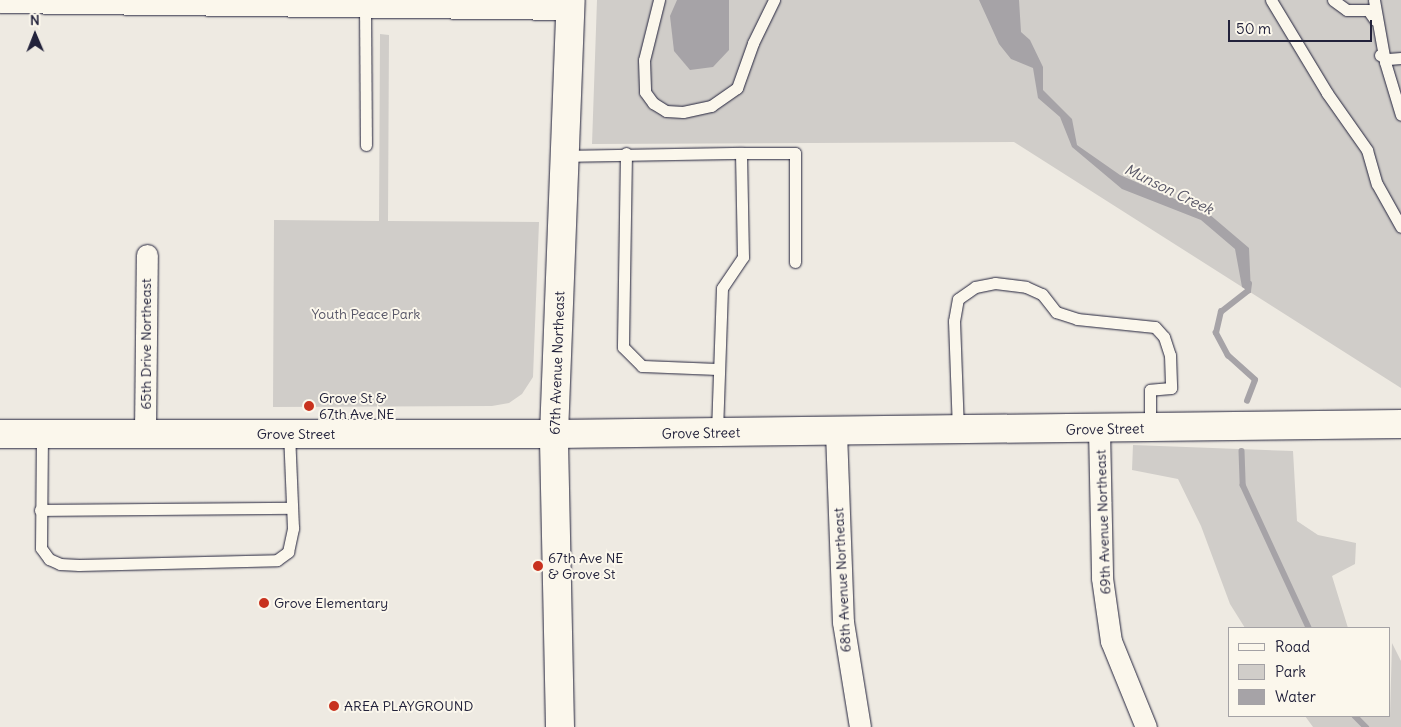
<!DOCTYPE html>
<style>
body{margin:0}
#map{position:relative;width:1401px;height:727px;overflow:hidden;background:#eeeae2;font-family:Delius,sans-serif}
div>[style]{position:absolute}
.green>*{inset:0;background:#d0cdc9}
.water>*{inset:0;background:#a6a3a7}
.stream>*{height:5.5px;margin:-2.75px;padding:0 2.75px;transform-origin:2.75px;border-radius:2.75px;background:#a6a3a7}
.roads{filter:drop-shadow(0 0 1px #22223b) drop-shadow(0 0 1px #22223b)}
.lane>*{height:11px;margin:-5.5px;padding:0 5.5px;transform-origin:5.5px;border-radius:5.5px;background:#fbf7ec}
.street>*{height:21px;margin:-10.5px;padding:0 10.5px;transform-origin:10.5px;border-radius:10.5px;background:#fbf7ec}
.secondary>*{height:28px;margin:-14px;padding:0 14px;transform-origin:14px;border-radius:14px;background:#fbf7ec}
.dots>*{width:14px;height:14px;translate:-50% -50%;box-sizing:border-box;border:2px solid #fbf7ec;border-radius:50%}
span{translate:-50% -50%;white-space:nowrap;text-align:center;line-height:1.15;-webkit-text-stroke:4px #fbf7ec;paint-order:stroke}
.park-label{font-size:14px;color:#565566}
.street-label{font-size:14px;color:#22223b}
.poi-label{font-size:14px;color:#22223b}
.left{translate:0 -50%;text-align:left}
.water-label{font-size:15px;color:#575666;font-style:italic}
.legend{position:absolute;left:1228px;top:627px;width:162px;height:90px;box-sizing:border-box;background:#fbf7ec;border:1px solid #a4a2a5;margin:0;padding:6px 9px;list-style:none;font-size:15px;color:#22223b}
.legend li{display:flex;align-items:center;gap:10px;height:25px}
.legend b{width:25px;border:1px solid #a4a2a5}
.north{position:absolute;left:10px;top:10px;width:50px;height:50px;-webkit-text-stroke:4px #fbf7ec;paint-order:stroke;rotate:359deg;font-size:14px;font-weight:700;line-height:20px;text-align:center;color:#22223b}
.north::after{content:'';display:block;margin:auto;width:18px;height:22px;background:#22223b;clip-path:polygon(50% 0,100% 100%,50% 72%,0 100%)}
.scale{position:absolute;left:1228px;top:20px;width:144px;height:22px;box-sizing:border-box;border:2px solid #22223b;border-top:0;padding-left:6px;font-size:15px;line-height:18px;white-space:nowrap;color:#22223b;-webkit-text-stroke:4px #fbf7ec;paint-order:stroke}
</style>
<div id="map">
<div class="green">
<div style="clip-path:polygon(597px 0,1401px 0,1401px 388px,1014px 142px,592px 144px)"></div>
<div style="clip-path:polygon(380px 34px,389px 35px,388px 221px,539px 222px,533px 377px,522px 394px,509px 403px,492px 406px,273px 407px,274px 220px,379px 221px)"></div>
<div style="clip-path:polygon(1133px 445px,1293px 451px,1297px 521px,1318px 535px,1356px 543px,1355px 564px,1332px 576px,1348px 628px,1245px 628px,1230px 604px,1201px 526px,1178px 479px,1132px 470px)"></div>
<div style="clip-path:polygon(1392px 643px,1401px 661px,1401px 727px,1313px 727px,1305px 716px,1390px 716px)"></div>
</div>
<div class="water">
<div style="clip-path:polygon(677px 0,729px 0,729px 50px,713px 67px,690px 70px,674px 51px,670px 16px)"></div>
<div style="clip-path:polygon(979px 0,1019px 0,1021px 32px,1030px 40px,1043px 67px,1043px 90px,1072px 119px,1077px 145px,1120px 175px,1209px 214px,1249px 248px,1251px 293px,1242px 287px,1235px 249px,1201px 220px,1122px 189px,1072px 147px,1060px 117px,1038px 98px,1033px 68px,1011px 59px,999px 44px)"></div>
</div>
<div class="stream">
<div style="left:1247px;top:401px;width:22px;rotate:-69deg"></div>
<div style="left:1255px;top:380px;width:36px;rotate:-138deg"></div>
<div style="left:1228px;top:356px;width:26px;rotate:-118deg"></div>
<div style="left:1216px;top:333px;width:22px;rotate:-77deg"></div>
<div style="left:1221px;top:312px;width:34px;rotate:-38deg"></div>
<div style="left:1248px;top:291px;width:7px;rotate:-82deg"></div>
<div style="left:1242px;top:451px;width:34px;rotate:88deg"></div>
<div style="left:1243px;top:485px;width:157px;rotate:65.2deg"></div>
<div style="left:1355px;top:716px;width:16px;rotate:45deg"></div>
</div>
<div class="roads">
<div class="lane">
<div style="left:659px;top:0;width:62px;rotate:104deg"></div>
<div style="left:644px;top:60px;width:32px;rotate:88deg"></div>
<div style="left:645px;top:92px;width:14px;rotate:54deg"></div>
<div style="left:653px;top:103px;width:15px;rotate:32deg"></div>
<div style="left:666px;top:111px;width:17px;rotate:3deg"></div>
<div style="left:683px;top:112px;width:29px;rotate:-12deg"></div>
<div style="left:711px;top:106px;width:32px;rotate:-35deg"></div>
<div style="left:737px;top:88px;width:48px;rotate:-70.4deg"></div>
<div style="left:753px;top:43px;width:48px;rotate:-64deg"></div>
<div style="left:1271px;top:0;width:109px;rotate:58.9deg"></div>
<div style="left:1327px;top:93px;width:70px;rotate:54.9deg"></div>
<div style="left:1367px;top:150px;width:35px;rotate:74deg"></div>
<div style="left:1377px;top:184px;width:49px;rotate:60.8deg"></div>
<div style="left:1333px;top:0;width:17px;rotate:36deg"></div>
<div style="left:1347px;top:10px;width:21px"></div>
<div style="left:1368px;top:10px;width:12px;rotate:55deg"></div>
<div style="left:1374px;top:0;width:63px;rotate:79.9deg"></div>
<div style="left:1385px;top:62px;width:55px;rotate:73.2deg"></div>
<div style="left:365px;top:6px;width:139px;rotate:89.6deg"></div>
<div style="left:1380px;top:55px;width:9px;rotate:27deg"></div>
<div style="left:1388px;top:59px;width:13px;rotate:-4deg"></div>
<div style="left:626px;top:153px;width:194px;rotate:90.9deg"></div>
<div style="left:623px;top:347px;width:27px;rotate:45deg"></div>
<div style="left:642px;top:366px;width:76px;rotate:2.3deg"></div>
<div style="left:741px;top:153px;width:54px"></div>
<div style="left:795px;top:153px;width:109px;rotate:90deg"></div>
<div style="left:565px;top:156px;width:176px;rotate:-1deg"></div>
<div style="left:741px;top:153px;width:104px;rotate:88.9deg"></div>
<div style="left:743px;top:257px;width:37px;rotate:124deg"></div>
<div style="left:722px;top:288px;width:145px;rotate:92deg"></div>
<div style="left:958px;top:430px;width:109px;rotate:-92.1deg"></div>
<div style="left:954px;top:321px;width:22px;rotate:-80deg"></div>
<div style="left:958px;top:299px;width:21px;rotate:-35deg"></div>
<div style="left:975px;top:287px;width:20px;rotate:-11deg"></div>
<div style="left:995px;top:283px;width:31px;rotate:7deg"></div>
<div style="left:1026px;top:287px;width:17px;rotate:24deg"></div>
<div style="left:1042px;top:294px;width:23px;rotate:52deg"></div>
<div style="left:1056px;top:312px;width:22px;rotate:18deg"></div>
<div style="left:1077px;top:319px;width:78px;rotate:5.9deg"></div>
<div style="left:1155px;top:327px;width:13px;rotate:48deg"></div>
<div style="left:1164px;top:337px;width:19px;rotate:72deg"></div>
<div style="left:1170px;top:355px;width:33px;rotate:88deg"></div>
<div style="left:1171px;top:388px;width:21px;rotate:175deg"></div>
<div style="left:1150px;top:390px;width:37px;rotate:90deg"></div>
<div style="left:42px;top:434px;width:114px;rotate:90.5deg"></div>
<div style="left:41px;top:548px;width:14px;rotate:54deg"></div>
<div style="left:49px;top:559px;width:12px;rotate:24deg"></div>
<div style="left:60px;top:564px;width:19px;rotate:3deg"></div>
<div style="left:79px;top:565px;width:198px;rotate:-1.4deg"></div>
<div style="left:277px;top:560px;width:14px;rotate:-36deg"></div>
<div style="left:288px;top:552px;width:25px;rotate:-78deg"></div>
<div style="left:293px;top:528px;width:95px;rotate:-92.4deg"></div>
<div style="left:40px;top:510px;width:252px;rotate:-0.5deg"></div>
</div>
<div class="street">
<div style="left:0;top:2px;width:571px;rotate:0.7deg"></div>
<div style="left:1099px;top:429px;width:149px;rotate:88.8deg"></div>
<div style="left:1102px;top:578px;width:64px;rotate:81.9deg"></div>
<div style="left:1111px;top:641px;width:93px;rotate:67.9deg"></div>
<div style="left:836px;top:432px;width:190px;rotate:87.9deg"></div>
<div style="left:843px;top:622px;width:106px;rotate:80.8deg"></div>
<div style="left:145px;top:433px;width:178px;rotate:-89.4deg"></div>
</div>
<div class="secondary">
<div style="left:0;top:434px;width:554px"></div>
<div style="left:554px;top:434px;width:847px;rotate:-0.68deg"></div>
<div style="left:560px;top:727px;width:293px;rotate:-91.2deg"></div>
<div style="left:554px;top:434px;width:434px;rotate:-87.8deg"></div>
</div>
</div>
<div class="dots">
<div style="left:309px;top:406px;background:#c8321e"></div>
<div style="left:538px;top:566px;background:#c8321e"></div>
<div style="left:264px;top:603px;background:#c8321e"></div>
<div style="left:334px;top:706px;background:#c8321e"></div>
</div>
<div class="park-label">
<span style="left:366px;top:314px">Youth Peace Park</span>
</div>
<div class="street-label">
<span style="left:146px;top:344px;rotate:-90deg">65th Drive Northeast</span>
<span style="left:557px;top:363px;rotate:-88deg">67th Avenue Northeast</span>
<span style="left:1105px;top:429px;rotate:-1deg">Grove Street</span>
<span style="left:701px;top:433px;rotate:-1deg">Grove Street</span>
<span style="left:296px;top:434px">Grove Street</span>
<span style="left:1103px;top:522px;rotate:-92deg">69th Avenue Northeast</span>
<span style="left:842px;top:580px;rotate:-93deg">68th Avenue Northeast</span>
</div>
<div class="poi-label">
<span class="left" style="left:319px;top:406px">Grove St &amp;<br>67th Ave NE</span>
<span class="left" style="left:548px;top:566px">67th Ave NE<br>&amp; Grove St</span>
<span class="left" style="left:274px;top:603px">Grove Elementary</span>
<span class="left" style="left:344px;top:706px">AREA PLAYGROUND</span>
</div>
<div class="water-label">
<span style="left:1169px;top:189px;rotate:26deg">Munson Creek</span>
</div>
<ul class="legend">
<li><b style="height:6px;background:#fbf7ec"></b>Road</li>
<li><b style="height:14px;background:#d0cdc9"></b>Park</li>
<li><b style="height:14px;background:#a6a3a7"></b>Water</li>
</ul>
<div class="north">N</div>
<div class="scale">50 m</div>
</div>
